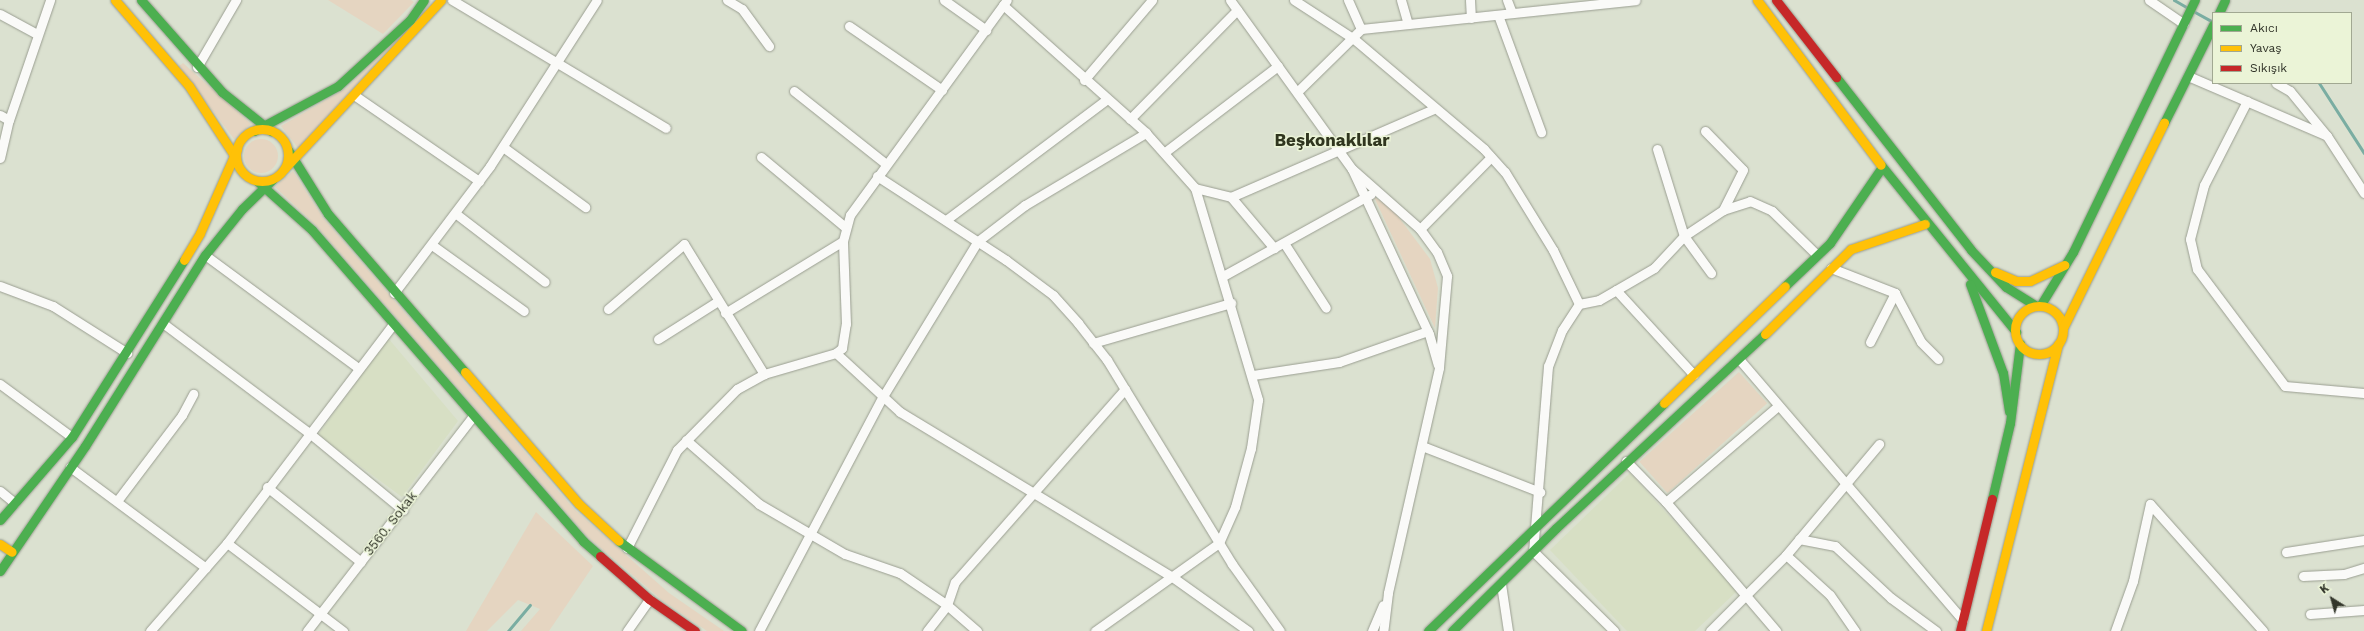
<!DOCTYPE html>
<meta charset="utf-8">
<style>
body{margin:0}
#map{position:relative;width:2364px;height:631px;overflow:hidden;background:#dbe1d0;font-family:"Work Sans",sans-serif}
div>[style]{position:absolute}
.built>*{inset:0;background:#d7dfc4}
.green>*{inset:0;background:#e5d5c1;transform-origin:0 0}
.round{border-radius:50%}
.stream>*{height:3px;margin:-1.5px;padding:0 1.5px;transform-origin:1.5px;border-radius:1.5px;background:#7aada2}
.roads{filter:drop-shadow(0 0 1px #9a9e91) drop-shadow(0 0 1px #9a9e91)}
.street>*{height:9px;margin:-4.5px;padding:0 4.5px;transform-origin:4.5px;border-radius:4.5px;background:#fafaf8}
.fast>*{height:9px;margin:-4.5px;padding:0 4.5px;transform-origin:4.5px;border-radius:4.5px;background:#4caf50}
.slow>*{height:9px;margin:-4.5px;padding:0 4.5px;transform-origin:4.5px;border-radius:4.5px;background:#ffc107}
.slow>.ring{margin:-4.5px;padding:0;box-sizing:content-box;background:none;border:9px solid #ffc107;border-radius:50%}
.jam>*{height:9px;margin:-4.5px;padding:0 4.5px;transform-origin:4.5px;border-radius:4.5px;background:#c62828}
span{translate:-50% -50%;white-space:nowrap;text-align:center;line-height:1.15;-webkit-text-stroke:3px #ebf4d7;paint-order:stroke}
.street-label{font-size:13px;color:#32352a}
.district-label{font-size:17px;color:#30361f;font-weight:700}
.legend{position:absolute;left:2212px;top:12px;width:140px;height:72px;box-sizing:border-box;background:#ebf4d7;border:1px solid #a1a892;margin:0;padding:5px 7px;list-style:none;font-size:12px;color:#32352a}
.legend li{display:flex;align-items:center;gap:8px;height:20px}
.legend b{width:20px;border:1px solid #a1a892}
.north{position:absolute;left:2312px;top:579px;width:40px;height:40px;-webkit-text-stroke:3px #ebf4d7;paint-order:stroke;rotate:323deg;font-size:11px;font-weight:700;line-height:16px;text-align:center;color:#32352a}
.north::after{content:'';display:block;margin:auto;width:14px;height:18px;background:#32352a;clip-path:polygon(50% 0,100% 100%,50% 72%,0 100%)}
</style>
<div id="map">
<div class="built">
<div style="clip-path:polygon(388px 338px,458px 421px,402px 497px,318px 435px)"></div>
<div style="clip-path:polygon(1630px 473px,1737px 591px,1695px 631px,1627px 631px,1550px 550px)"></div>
</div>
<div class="green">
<div style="clip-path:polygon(328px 0,411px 0,414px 2px,383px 34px)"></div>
<div style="clip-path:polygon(412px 24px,298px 148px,281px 126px,347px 88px)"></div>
<div style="clip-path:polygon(183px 63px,251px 124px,234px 139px,179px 66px)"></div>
<div class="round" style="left:244px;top:139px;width:34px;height:34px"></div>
<div style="clip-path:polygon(293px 171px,323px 218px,574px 509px,669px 593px,724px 631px,707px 631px,662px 600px,587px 536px,316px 225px,275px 187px)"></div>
<div style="clip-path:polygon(1374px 197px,1391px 207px,1430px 259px,1438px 288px,1435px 328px)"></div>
<div style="left:1739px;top:372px;width:42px;height:134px;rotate:48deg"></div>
<div style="clip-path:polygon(536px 512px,593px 566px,549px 631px,521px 631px,540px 609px,518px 600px,487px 631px,466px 631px)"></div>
</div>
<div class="stream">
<div style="left:2174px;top:0;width:14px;rotate:30deg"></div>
<div style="left:2193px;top:11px;width:21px;rotate:29deg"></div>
<div style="left:2319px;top:83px;width:83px;rotate:57.3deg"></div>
<div style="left:508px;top:631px;width:34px;rotate:-50deg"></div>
</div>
<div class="roads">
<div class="street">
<div style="left:452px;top:0;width:249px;rotate:30.9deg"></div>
<div style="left:727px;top:0;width:17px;rotate:31deg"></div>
<div style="left:742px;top:9px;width:46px;rotate:53.9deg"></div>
<div style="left:944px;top:0;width:52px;rotate:35.5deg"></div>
<div style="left:1230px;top:0;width:208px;rotate:54.2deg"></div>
<div style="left:1352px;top:169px;width:182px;rotate:65deg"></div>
<div style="left:1429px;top:334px;width:32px;rotate:74deg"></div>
<div style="left:1294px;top:0;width:72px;rotate:33deg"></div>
<div style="left:1354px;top:39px;width:170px;rotate:40.2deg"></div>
<div style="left:1484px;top:149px;width:31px;rotate:48deg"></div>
<div style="left:1505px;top:172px;width:92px;rotate:58.4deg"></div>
<div style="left:1553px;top:250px;width:60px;rotate:64.3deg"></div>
<div style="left:1579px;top:304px;width:31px;rotate:123deg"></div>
<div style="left:1562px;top:330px;width:39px;rotate:111deg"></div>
<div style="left:1548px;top:366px;width:186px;rotate:94.6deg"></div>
<div style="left:1533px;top:551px;width:114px;rotate:44.6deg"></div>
<div style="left:1348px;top:0;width:32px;rotate:66deg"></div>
<div style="left:1401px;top:0;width:25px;rotate:74deg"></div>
<div style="left:1470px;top:0;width:18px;rotate:87deg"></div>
<div style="left:1507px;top:0;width:14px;rotate:69deg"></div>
<div style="left:2149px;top:0;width:42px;rotate:34.4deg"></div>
<div style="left:1003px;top:5px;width:192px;rotate:41.8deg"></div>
<div style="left:1146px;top:133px;width:74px;rotate:48.3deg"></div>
<div style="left:1195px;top:188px;width:221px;rotate:73.4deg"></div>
<div style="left:1258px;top:400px;width:49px;rotate:98.3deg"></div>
<div style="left:1251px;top:448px;width:61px;rotate:105.2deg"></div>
<div style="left:1235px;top:507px;width:39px;rotate:114deg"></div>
<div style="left:1219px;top:543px;width:152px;rotate:144.6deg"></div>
<div style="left:0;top:14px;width:42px;rotate:28.4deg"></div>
<div style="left:1498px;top:15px;width:125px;rotate:69.8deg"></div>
<div style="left:849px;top:26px;width:113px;rotate:34.5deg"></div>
<div style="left:197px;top:67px;width:78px;rotate:-59.8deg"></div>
<div style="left:2188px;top:76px;width:151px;rotate:23.3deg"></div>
<div style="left:1084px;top:80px;width:105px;rotate:-49.6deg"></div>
<div style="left:2276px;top:83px;width:16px;rotate:30deg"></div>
<div style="left:2290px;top:91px;width:58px;rotate:50.6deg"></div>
<div style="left:2327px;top:136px;width:68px;rotate:57deg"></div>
<div style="left:794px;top:91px;width:117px;rotate:38.4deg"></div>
<div style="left:1297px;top:92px;width:90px;rotate:-44.5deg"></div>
<div style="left:1361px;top:29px;width:276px;rotate:-6deg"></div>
<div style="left:354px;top:95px;width:152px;rotate:34.5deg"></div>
<div style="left:2247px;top:101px;width:94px;rotate:117.1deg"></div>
<div style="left:2204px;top:185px;width:56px;rotate:104.5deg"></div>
<div style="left:2190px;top:239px;width:31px;rotate:77deg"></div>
<div style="left:2197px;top:269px;width:146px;rotate:53.1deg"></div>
<div style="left:2285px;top:386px;width:79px;rotate:5.1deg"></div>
<div style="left:0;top:115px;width:10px;rotate:29deg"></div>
<div style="left:1130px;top:119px;width:153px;rotate:-45.5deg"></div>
<div style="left:1705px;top:131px;width:54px;rotate:45.7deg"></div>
<div style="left:1743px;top:170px;width:45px;rotate:116.6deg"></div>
<div style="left:503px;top:147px;width:102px;rotate:36.2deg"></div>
<div style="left:1657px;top:149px;width:91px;rotate:72.8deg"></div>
<div style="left:1684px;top:236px;width:46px;rotate:53.9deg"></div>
<div style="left:1165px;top:152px;width:142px;rotate:-37.3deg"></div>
<div style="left:761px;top:157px;width:109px;rotate:39.8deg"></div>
<div style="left:0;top:158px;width:39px;rotate:-77deg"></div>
<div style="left:9px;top:120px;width:127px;rotate:-71.1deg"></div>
<div style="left:1352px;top:169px;width:91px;rotate:41.4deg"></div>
<div style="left:1420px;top:229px;width:29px;rotate:54deg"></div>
<div style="left:1437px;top:252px;width:26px;rotate:67deg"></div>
<div style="left:1447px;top:276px;width:92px;rotate:95deg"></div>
<div style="left:1439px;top:368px;width:231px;rotate:102.8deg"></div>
<div style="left:1388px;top:593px;width:38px;rotate:97deg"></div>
<div style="left:877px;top:176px;width:154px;rotate:33.1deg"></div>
<div style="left:1006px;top:260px;width:59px;rotate:36.7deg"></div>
<div style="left:1053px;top:295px;width:38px;rotate:48deg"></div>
<div style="left:1078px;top:323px;width:47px;rotate:51.9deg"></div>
<div style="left:1107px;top:360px;width:239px;rotate:58.5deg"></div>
<div style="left:1232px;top:564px;width:82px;rotate:54.4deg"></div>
<div style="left:1195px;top:188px;width:37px;rotate:14deg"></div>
<div style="left:1231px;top:197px;width:67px;rotate:49.9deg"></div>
<div style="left:1231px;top:197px;width:220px;rotate:-23.5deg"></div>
<div style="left:455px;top:213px;width:113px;rotate:37.5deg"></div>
<div style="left:946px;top:220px;width:201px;rotate:-36.9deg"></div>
<div style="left:1420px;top:229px;width:101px;rotate:-45.4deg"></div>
<div style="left:1284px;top:243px;width:77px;rotate:57.1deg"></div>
<div style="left:432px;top:245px;width:113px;rotate:35.7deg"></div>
<div style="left:205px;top:255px;width:190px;rotate:36.4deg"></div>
<div style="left:1831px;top:268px;width:69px;rotate:21.3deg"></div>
<div style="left:1895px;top:293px;width:55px;rotate:62deg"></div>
<div style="left:1921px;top:342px;width:24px;rotate:45deg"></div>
<div style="left:1223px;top:276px;width:169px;rotate:-29deg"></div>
<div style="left:0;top:286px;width:57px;rotate:20.7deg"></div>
<div style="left:53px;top:306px;width:88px;rotate:32.4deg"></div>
<div style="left:1616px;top:290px;width:115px;rotate:47.5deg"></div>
<div style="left:394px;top:293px;width:159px;rotate:-52.9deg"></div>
<div style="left:490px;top:166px;width:197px;rotate:-57.2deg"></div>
<div style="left:1579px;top:304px;width:20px;rotate:-11deg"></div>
<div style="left:1599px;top:300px;width:64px;rotate:-30.2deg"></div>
<div style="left:1654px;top:268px;width:44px;rotate:-46.8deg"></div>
<div style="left:1684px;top:236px;width:47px;rotate:-33.7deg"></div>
<div style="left:1723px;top:210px;width:28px;rotate:-18deg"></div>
<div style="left:1750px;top:201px;width:24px;rotate:24deg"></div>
<div style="left:1772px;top:211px;width:63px;rotate:44.4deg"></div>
<div style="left:608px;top:309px;width:100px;rotate:-40.5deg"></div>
<div style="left:684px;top:244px;width:153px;rotate:58.4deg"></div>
<div style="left:725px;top:313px;width:138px;rotate:-31.4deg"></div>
<div style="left:164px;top:324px;width:180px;rotate:36.9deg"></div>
<div style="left:308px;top:432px;width:123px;rotate:39.4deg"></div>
<div style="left:658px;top:339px;width:71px;rotate:-32.3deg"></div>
<div style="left:1870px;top:342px;width:55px;rotate:-63deg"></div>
<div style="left:1093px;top:343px;width:144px;rotate:-16.2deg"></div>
<div style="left:836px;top:353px;width:87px;rotate:42.7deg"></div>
<div style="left:900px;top:412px;width:317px;rotate:31.2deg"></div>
<div style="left:1171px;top:576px;width:95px;rotate:35.5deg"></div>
<div style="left:1739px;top:359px;width:344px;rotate:49.4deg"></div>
<div style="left:1253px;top:375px;width:87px;rotate:-8.6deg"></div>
<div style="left:1339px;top:362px;width:94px;rotate:-19.2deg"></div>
<div style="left:0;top:384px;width:89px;rotate:36.4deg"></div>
<div style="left:686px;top:440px;width:97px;rotate:41.2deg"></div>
<div style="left:759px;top:504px;width:99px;rotate:30.2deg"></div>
<div style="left:845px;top:554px;width:58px;rotate:19.1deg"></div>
<div style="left:900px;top:573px;width:57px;rotate:34.2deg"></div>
<div style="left:947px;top:605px;width:40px;rotate:41deg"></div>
<div style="left:1422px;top:446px;width:127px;rotate:21.3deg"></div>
<div style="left:1626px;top:461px;width:57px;rotate:45.7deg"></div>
<div style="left:1666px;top:502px;width:170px;rotate:49.5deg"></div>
<div style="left:70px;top:467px;width:169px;rotate:36.6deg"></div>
<div style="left:267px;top:487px;width:120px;rotate:38.6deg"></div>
<div style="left:0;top:491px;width:19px;rotate:39deg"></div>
<div style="left:117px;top:501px;width:108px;rotate:-52.9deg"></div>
<div style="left:182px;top:415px;width:24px;rotate:-62deg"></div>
<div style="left:1666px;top:502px;width:148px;rotate:-40.6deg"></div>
<div style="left:2150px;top:504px;width:170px;rotate:48.3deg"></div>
<div style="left:1799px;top:539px;width:37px;rotate:11deg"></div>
<div style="left:1835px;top:546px;width:76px;rotate:42.9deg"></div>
<div style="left:1891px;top:598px;width:56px;rotate:36.3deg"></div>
<div style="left:227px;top:543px;width:146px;rotate:37.2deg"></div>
<div style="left:627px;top:548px;width:110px;rotate:-63deg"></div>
<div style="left:677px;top:450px;width:86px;rotate:-45.5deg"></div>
<div style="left:737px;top:389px;width:31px;rotate:-29deg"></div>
<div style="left:764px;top:374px;width:75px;rotate:-16.3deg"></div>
<div style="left:836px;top:353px;width:8px;rotate:-40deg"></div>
<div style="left:842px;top:348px;width:24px;rotate:-81deg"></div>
<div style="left:846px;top:324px;width:83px;rotate:-92.1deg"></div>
<div style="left:843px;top:241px;width:27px;rotate:-75deg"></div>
<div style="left:850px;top:215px;width:266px;rotate:-53.9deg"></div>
<div style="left:2286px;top:552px;width:79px;rotate:-8.7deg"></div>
<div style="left:1786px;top:555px;width:59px;rotate:42.3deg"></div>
<div style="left:1830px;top:595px;width:44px;rotate:55.2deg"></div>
<div style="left:2303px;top:576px;width:41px;rotate:-2.8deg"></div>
<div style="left:2344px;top:574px;width:21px;rotate:-17deg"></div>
<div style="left:1501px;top:584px;width:48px;rotate:81.5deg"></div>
<div style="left:2310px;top:614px;width:54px;rotate:-4.2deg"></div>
<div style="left:150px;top:631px;width:117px;rotate:-48.8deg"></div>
<div style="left:227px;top:543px;width:275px;rotate:-52.8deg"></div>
<div style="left:307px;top:631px;width:272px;rotate:-52.3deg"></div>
<div style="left:627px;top:631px;width:39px;rotate:-55deg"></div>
<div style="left:759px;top:631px;width:263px;rotate:-62.2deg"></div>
<div style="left:882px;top:398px;width:184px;rotate:-58.6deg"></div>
<div style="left:978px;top:241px;width:59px;rotate:-37.5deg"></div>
<div style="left:1025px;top:205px;width:141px;rotate:-30.8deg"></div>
<div style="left:927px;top:631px;width:33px;rotate:-52deg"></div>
<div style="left:947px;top:605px;width:24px;rotate:-71deg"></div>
<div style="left:955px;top:582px;width:257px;rotate:-48.6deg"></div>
<div style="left:1372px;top:631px;width:28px;rotate:-67deg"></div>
<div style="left:1710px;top:631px;width:107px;rotate:-45deg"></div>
<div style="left:1786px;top:555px;width:145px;rotate:-50deg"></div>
<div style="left:2115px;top:631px;width:53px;rotate:-70.2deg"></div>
<div style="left:2133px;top:581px;width:79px;rotate:-77.6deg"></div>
</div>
<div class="fast">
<div style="left:141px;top:0;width:123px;rotate:48.6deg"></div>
<div style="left:222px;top:92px;width:63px;rotate:38.5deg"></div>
<div style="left:2219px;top:13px;width:14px;rotate:-65deg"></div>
<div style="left:1836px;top:77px;width:219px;rotate:52deg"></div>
<div style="left:1971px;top:250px;width:51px;rotate:46.6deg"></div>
<div style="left:2006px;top:287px;width:36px;rotate:32deg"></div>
<div style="left:2164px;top:123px;width:110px;rotate:-63.4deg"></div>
<div style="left:254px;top:131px;width:95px;rotate:-28.2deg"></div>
<div style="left:338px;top:86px;width:98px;rotate:-42.5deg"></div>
<div style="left:410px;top:20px;width:24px;rotate:-55deg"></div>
<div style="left:288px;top:150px;width:75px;rotate:58deg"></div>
<div style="left:328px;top:214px;width:209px;rotate:49.1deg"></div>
<div style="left:1881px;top:165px;width:215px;rotate:51deg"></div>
<div style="left:257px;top:181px;width:74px;rotate:41.7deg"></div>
<div style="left:312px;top:230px;width:413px;rotate:48.9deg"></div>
<div style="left:583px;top:541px;width:23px;rotate:41deg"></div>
<div style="left:1970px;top:284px;width:95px;rotate:69.7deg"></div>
<div style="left:2003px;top:373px;width:39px;rotate:81deg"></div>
<div style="left:1785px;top:286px;width:62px;rotate:-43.7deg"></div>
<div style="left:1830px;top:243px;width:92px;rotate:-55.6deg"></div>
<div style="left:2040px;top:306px;width:63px;rotate:-58.6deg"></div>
<div style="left:2073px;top:252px;width:280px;rotate:-64.2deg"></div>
<div style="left:1992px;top:499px;width:78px;rotate:-76.7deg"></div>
<div style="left:2010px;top:423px;width:80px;rotate:-82.8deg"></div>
<div style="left:0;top:520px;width:110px;rotate:-49.1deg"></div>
<div style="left:72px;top:437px;width:209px;rotate:-57.7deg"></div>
<div style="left:619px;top:541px;width:152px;rotate:36.2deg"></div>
<div style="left:0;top:571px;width:151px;rotate:-55.8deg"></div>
<div style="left:85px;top:446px;width:226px;rotate:-57.9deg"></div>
<div style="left:205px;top:255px;width:59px;rotate:-51.2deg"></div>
<div style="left:242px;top:209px;width:43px;rotate:-44.1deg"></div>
<div style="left:1428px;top:631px;width:328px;rotate:-44deg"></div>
<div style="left:1452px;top:631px;width:146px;rotate:-44.7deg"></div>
<div style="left:1556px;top:528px;width:285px;rotate:-42.9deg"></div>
</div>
<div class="slow">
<div style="left:115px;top:0;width:113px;rotate:49.3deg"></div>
<div style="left:189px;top:86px;width:86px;rotate:56.9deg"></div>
<div style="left:1757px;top:0;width:206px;rotate:53.1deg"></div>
<div class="ring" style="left:236px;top:129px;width:43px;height:43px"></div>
<div style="left:285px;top:168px;width:229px;rotate:-47.1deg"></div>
<div style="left:184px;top:260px;width:31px;rotate:-59deg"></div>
<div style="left:200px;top:233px;width:92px;rotate:-66.2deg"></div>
<div style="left:1995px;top:272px;width:23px;rotate:23deg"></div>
<div style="left:2016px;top:281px;width:14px"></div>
<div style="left:2030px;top:281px;width:38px;rotate:-25deg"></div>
<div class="ring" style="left:2015px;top:306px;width:39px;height:39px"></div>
<div style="left:2063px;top:328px;width:229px;rotate:-63.8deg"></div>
<div style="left:1765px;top:334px;width:121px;rotate:-44.7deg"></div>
<div style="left:1851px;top:249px;width:78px;rotate:-18.7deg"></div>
<div style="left:465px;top:372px;width:174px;rotate:49.2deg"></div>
<div style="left:579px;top:504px;width:54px;rotate:42.8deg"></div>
<div style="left:1664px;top:403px;width:168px;rotate:-44deg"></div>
<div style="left:0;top:544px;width:14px;rotate:34deg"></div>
<div style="left:1986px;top:631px;width:296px;rotate:-75.9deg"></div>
</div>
<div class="jam">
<div style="left:1776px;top:0;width:98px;rotate:52.1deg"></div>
<div style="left:600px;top:556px;width:65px;rotate:41.3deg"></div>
<div style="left:649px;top:599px;width:56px;rotate:34.8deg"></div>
<div style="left:1960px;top:631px;width:136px;rotate:-76.4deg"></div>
</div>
</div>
<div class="street-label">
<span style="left:391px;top:524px;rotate:-52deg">3560. Sokak</span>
</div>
<div class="district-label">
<span style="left:1332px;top:141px">Beşkonaklılar</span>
</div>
<ul class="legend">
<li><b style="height:5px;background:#4caf50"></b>Akıcı</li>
<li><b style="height:5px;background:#ffc107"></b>Yavaş</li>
<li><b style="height:5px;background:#c62828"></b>Sıkışık</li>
</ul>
<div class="north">K</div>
</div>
